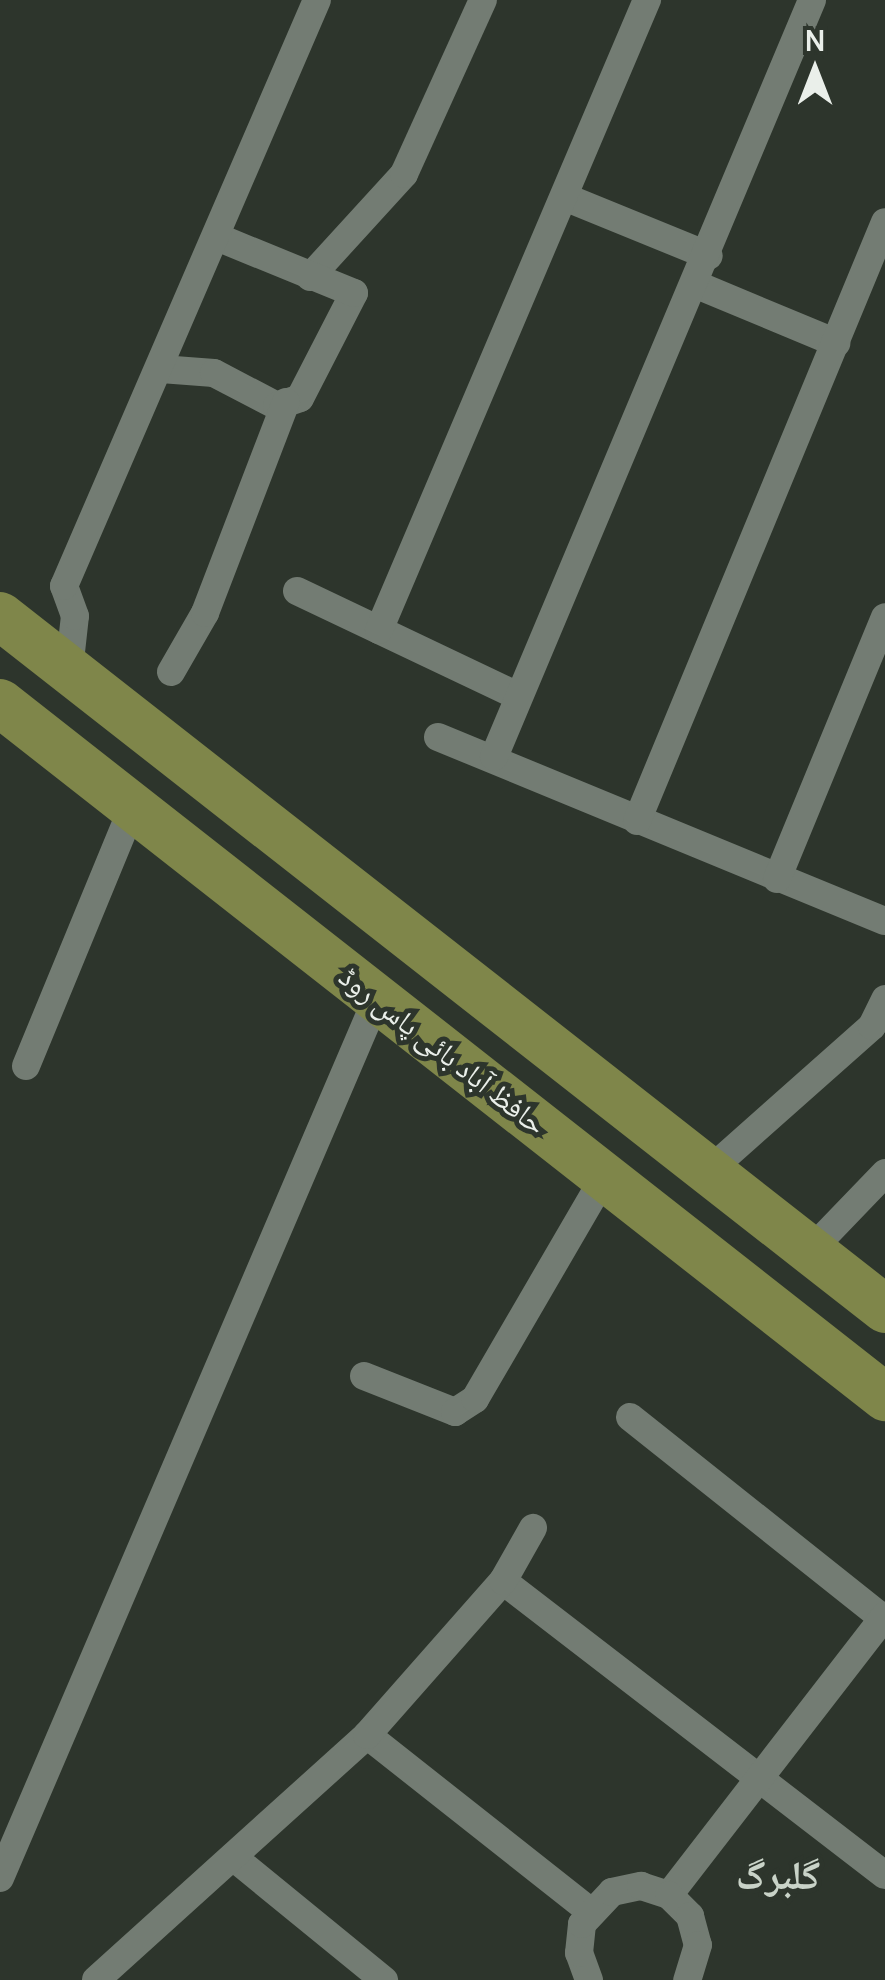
<!DOCTYPE html>
<meta charset="utf-8">
<style>
body{margin:0}
#map{position:relative;width:885px;height:1980px;overflow:hidden;background:#2d352c;font-family:Manrope,"Noto Naskh Arabic",sans-serif}
div>[style]{position:absolute}
.minor>*{height:28px;margin:-14px;padding:0 14px;transform-origin:14px;border-radius:14px;background:#737c73}
.trunk>*{height:48px;margin:-24px;padding:0 24px;transform-origin:24px;border-radius:24px;background:#7f864a}
span{translate:-50% -50%;white-space:nowrap;text-align:center;line-height:1.15;-webkit-text-stroke:10px #2d352c;paint-order:stroke}
.street-label{font-size:30px;color:#eaefea}
.district-label{font-size:40px;color:#c9d3c8;font-weight:700}
.north{position:absolute;left:765px;top:20px;width:100px;height:100px;-webkit-text-stroke:8px #2d352c;paint-order:stroke;rotate:0deg;font-size:28px;font-weight:700;line-height:40px;text-align:center;color:#eaefea}
.north::after{content:'';display:block;margin:auto;width:35px;height:45px;background:#eaefea;clip-path:polygon(50% 0,100% 100%,50% 72%,0 100%)}
</style>
<div id="map">
<div class="minor">
<div style="left:567px;top:198px;width:153px;rotate:22.2deg"></div>
<div style="left:310px;top:277px;width:139px;rotate:-47.6deg"></div>
<div style="left:404px;top:174px;width:191px;rotate:-65.6deg"></div>
<div style="left:697px;top:285px;width:151px;rotate:22.6deg"></div>
<div style="left:161px;top:369px;width:53px;rotate:4.3deg"></div>
<div style="left:214px;top:373px;width:71px;rotate:27.6deg"></div>
<div style="left:277px;top:406px;width:24px;rotate:-19deg"></div>
<div style="left:300px;top:398px;width:118px;rotate:-62.8deg"></div>
<div style="left:354px;top:293px;width:146px;rotate:-157.8deg"></div>
<div style="left:297px;top:591px;width:245px;rotate:25.4deg"></div>
<div style="left:379px;top:630px;width:685px;rotate:-66.96deg"></div>
<div style="left:69px;top:670px;width:54px;rotate:-83.7deg"></div>
<div style="left:75px;top:616px;width:32px;rotate:-110deg"></div>
<div style="left:64px;top:586px;width:638px;rotate:-66.65deg"></div>
<div style="left:171px;top:672px;width:68px;rotate:-60deg"></div>
<div style="left:205px;top:613px;width:226px;rotate:-69deg"></div>
<div style="left:438px;top:737px;width:483px;rotate:22.4deg"></div>
<div style="left:494px;top:757px;width:821px;rotate:-67.21deg"></div>
<div style="left:637px;top:821px;width:648px;rotate:-67.51deg"></div>
<div style="left:777px;top:879px;width:283px;rotate:-67.6deg"></div>
<div style="left:26px;top:1066px;width:280px;rotate:-67.6deg"></div>
<div style="left:710px;top:1170px;width:217px;rotate:-41.6deg"></div>
<div style="left:872px;top:1026px;width:30px;rotate:-64deg"></div>
<div style="left:811px;top:1250px;width:107px;rotate:-46.1deg"></div>
<div style="left:364px;top:1376px;width:98px;rotate:21.6deg"></div>
<div style="left:455px;top:1412px;width:24px;rotate:-33deg"></div>
<div style="left:475px;top:1399px;width:258px;rotate:-59.8deg"></div>
<div style="left:630px;top:1417px;width:326px;rotate:38.5deg"></div>
<div style="left:503px;top:1581px;width:482px;rotate:37.6deg"></div>
<div style="left:367px;top:1735px;width:284px;rotate:38.3deg"></div>
<div style="left:233px;top:1857px;width:195px;rotate:39.2deg"></div>
<div style="left:0;top:1878px;width:957px;rotate:-66.81deg"></div>
<div style="left:669px;top:1895px;width:353px;rotate:-52.3deg"></div>
<div style="left:96px;top:1980px;width:365px;rotate:-42.1deg"></div>
<div style="left:367px;top:1735px;width:205px;rotate:-48.6deg"></div>
<div style="left:503px;top:1581px;width:61px;rotate:-60.5deg"></div>
<div style="left:589px;top:1980px;width:29px;rotate:-110deg"></div>
<div style="left:579px;top:1953px;width:29px;rotate:-84deg"></div>
<div style="left:582px;top:1924px;width:44px;rotate:-46.8deg"></div>
<div style="left:612px;top:1892px;width:30px;rotate:-12deg"></div>
<div style="left:641px;top:1886px;width:29px;rotate:18deg"></div>
<div style="left:669px;top:1895px;width:30px;rotate:45deg"></div>
<div style="left:690px;top:1916px;width:30px;rotate:75deg"></div>
<div style="left:698px;top:1945px;width:37px;rotate:107deg"></div>
</div>
<div class="trunk">
<div style="left:0;top:616px;width:1124px;rotate:38.06deg"></div>
<div style="left:0;top:703px;width:1125px;rotate:38.1deg"></div>
</div>
<div class="street-label">
<span style="left:443px;top:1050px;rotate:38deg">حافظ آباد بائی پاس روڈ</span>
</div>
<div class="district-label">
<span style="left:778px;top:1874px">گلبرگ</span>
</div>
<div class="north">N</div>
</div>
